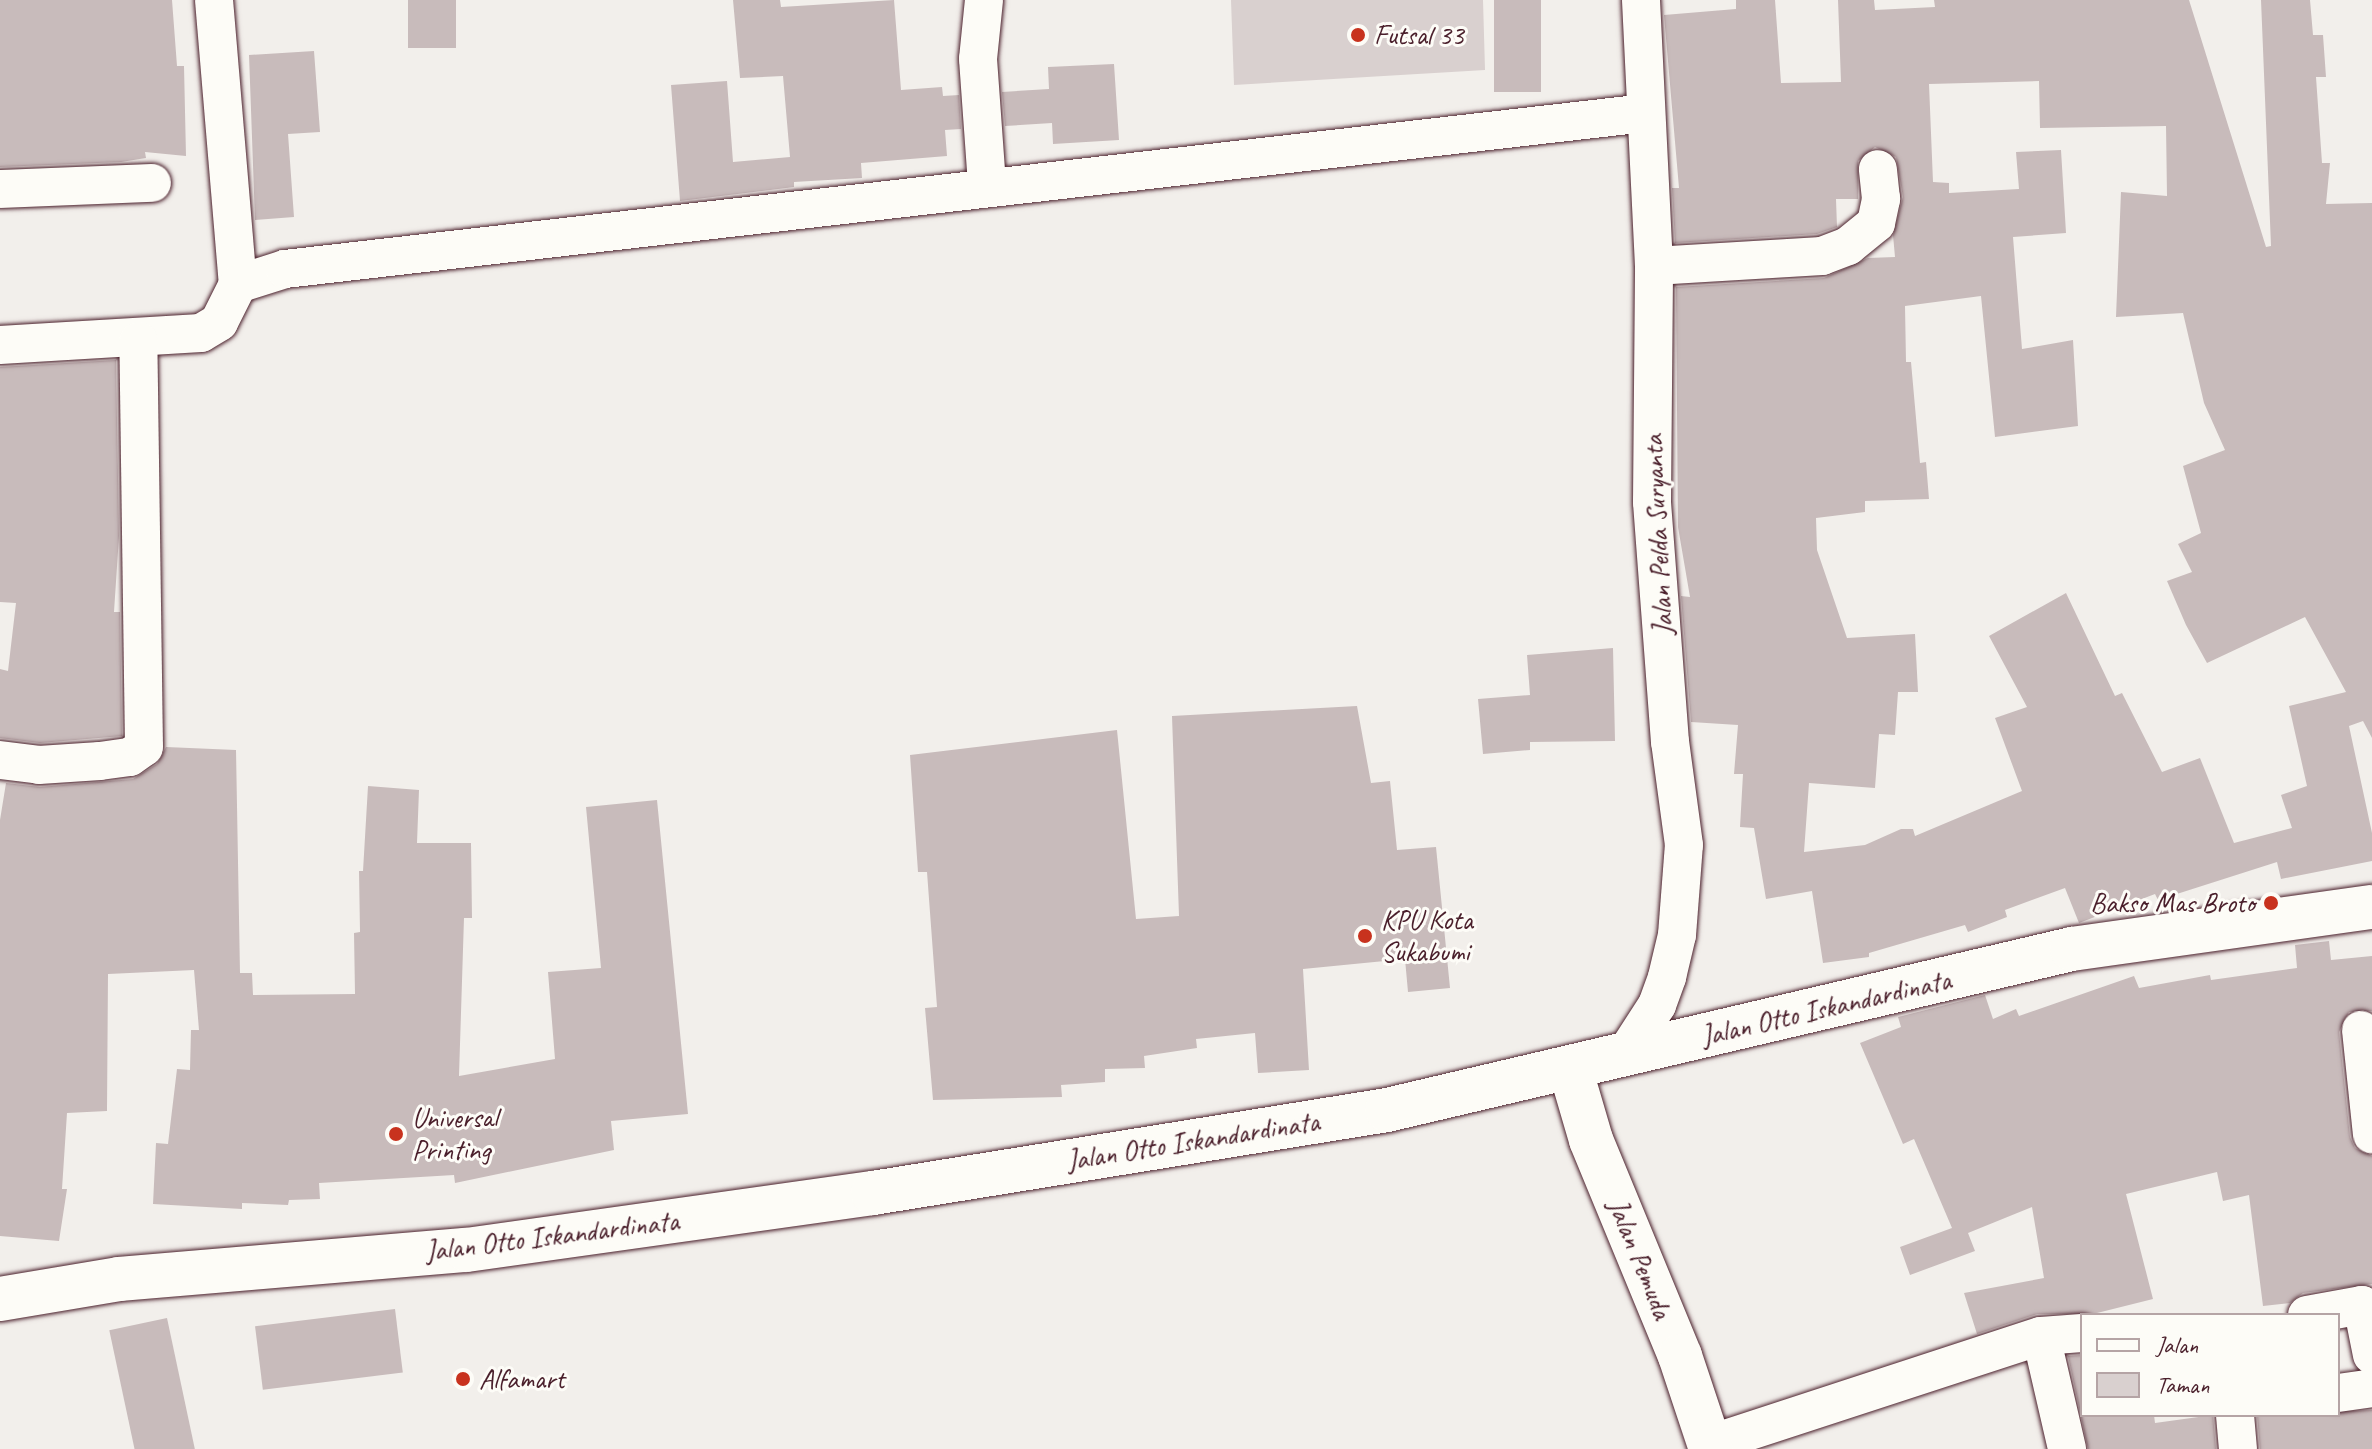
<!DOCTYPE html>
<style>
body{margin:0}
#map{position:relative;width:2372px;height:1449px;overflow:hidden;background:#f2efeb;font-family:Caveat,sans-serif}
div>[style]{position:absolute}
.green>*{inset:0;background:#d9d0cf}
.building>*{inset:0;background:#c8bbbb;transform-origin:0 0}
.roads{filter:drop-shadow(0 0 2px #4a1f2b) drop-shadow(0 0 2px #4a1f2b)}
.minor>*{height:38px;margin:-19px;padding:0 19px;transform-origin:19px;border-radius:19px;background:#fdfcf7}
.tertiary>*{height:44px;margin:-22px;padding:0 22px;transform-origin:22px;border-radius:22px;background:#fdfcf7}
.secondary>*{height:44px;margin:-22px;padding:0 22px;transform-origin:22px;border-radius:22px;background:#fdfcf7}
.dots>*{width:22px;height:22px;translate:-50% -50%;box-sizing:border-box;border:4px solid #fdfcf7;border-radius:50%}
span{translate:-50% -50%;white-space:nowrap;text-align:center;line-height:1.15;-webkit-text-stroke:6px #fdfcf7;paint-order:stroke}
.poi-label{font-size:28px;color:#4a1f2b}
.left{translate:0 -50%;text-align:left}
.right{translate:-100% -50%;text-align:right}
.street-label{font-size:28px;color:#4a1f2b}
.legend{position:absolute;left:2080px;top:1313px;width:260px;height:104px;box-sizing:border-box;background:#fdfcf7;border:2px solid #b5a4a5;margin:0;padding:10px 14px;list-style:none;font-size:24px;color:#4a1f2b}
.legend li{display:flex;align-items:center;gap:16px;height:40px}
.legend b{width:40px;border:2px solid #b5a4a5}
</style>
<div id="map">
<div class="green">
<div style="clip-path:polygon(1231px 0,1483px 0,1485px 70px,1234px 85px)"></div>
</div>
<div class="building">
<div style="clip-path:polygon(0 0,172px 0,177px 66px,184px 66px,186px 156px,145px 152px,146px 158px,121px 162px,0 167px)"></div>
<div style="left:408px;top:0;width:48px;height:48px"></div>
<div style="clip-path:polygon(733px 0,780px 0,781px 7px,894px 0,901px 90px,942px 87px,943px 96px,959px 95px,961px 129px,945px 130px,947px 156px,861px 163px,862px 178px,794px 182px,794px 187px,680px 201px,671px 85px,727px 81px,733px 162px,790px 157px,783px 76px,740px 78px)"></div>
<div style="left:1494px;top:0;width:47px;height:92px"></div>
<div style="clip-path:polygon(evenodd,1736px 0,1775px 0,1781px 83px,1841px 82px,1838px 0,1874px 0,1875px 10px,1935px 7px,1934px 0,2189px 0,2266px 247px,2271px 246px,2261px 0,2310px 0,2313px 35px,2323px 35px,2326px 77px,2316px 77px,2322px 163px,2330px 163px,2326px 204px,2372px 203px,2372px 738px,2363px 721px,2349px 726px,2372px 833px,2372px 861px,2281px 879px,2277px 862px,2158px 900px,2155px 894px,2079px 923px,2065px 888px,2005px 910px,2007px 917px,1968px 932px,1965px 925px,1869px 953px,1869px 957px,1823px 963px,1812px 891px,1766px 899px,1754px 828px,1740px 827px,1743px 774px,1734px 774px,1738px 725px,1691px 722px,1681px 596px,1690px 597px,1678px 527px,1676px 287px,1824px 278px,1868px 258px,1895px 257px,1893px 235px,1903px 197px,1896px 157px,1875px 147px,1858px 161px,1858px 199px,1836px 199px,1837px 227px,1817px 234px,1675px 243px,1672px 188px,1679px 188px,1664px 15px,1736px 9px,1736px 0,2039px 81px,2040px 128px,2166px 126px,2167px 196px,2121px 192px,2116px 317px,2183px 313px,2204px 403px,2225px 450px,2183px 466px,2201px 533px,2178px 544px,2192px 572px,2167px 581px,2186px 625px,2207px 663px,2305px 617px,2346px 692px,2289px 706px,2307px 786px,2281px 795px,2292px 828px,2234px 843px,2200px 758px,2162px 772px,2122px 693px,2115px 696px,2066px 593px,1989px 636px,2027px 707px,1995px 718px,2022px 791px,1915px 836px,1913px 829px,1901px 829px,1865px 845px,1804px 852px,1809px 783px,1875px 788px,1879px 734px,1895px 735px,1898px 692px,1918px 692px,1915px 634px,1847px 638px,1817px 550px,1816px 518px,1865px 512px,1865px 501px,1929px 499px,1926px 462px,1920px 463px,1911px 362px,1906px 362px,1905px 306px,1981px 296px,1995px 437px,2078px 426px,2073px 340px,2022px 349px,2013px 237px,2066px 233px,2061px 150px,2016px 152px,2019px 189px,1949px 193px,1949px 183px,1933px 182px,1929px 84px,2039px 81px)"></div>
<div style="clip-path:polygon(314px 51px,320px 132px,288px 134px,294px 217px,255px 220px,249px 55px)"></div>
<div style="clip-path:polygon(1114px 64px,1119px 140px,1053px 144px,1052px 123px,1005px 126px,1002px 92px,1049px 89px,1048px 67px)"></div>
<div style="clip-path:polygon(116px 360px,119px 536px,114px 612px,120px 612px,122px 736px,40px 743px,0 738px,0 669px,8px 671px,16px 603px,0 602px,0 367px)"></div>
<div style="clip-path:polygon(1613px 648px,1615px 741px,1530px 742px,1530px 750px,1483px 754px,1478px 699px,1530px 695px,1527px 655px)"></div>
<div style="clip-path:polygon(1357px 706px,1371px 783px,1390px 781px,1397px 850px,1436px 847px,1450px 988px,1408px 992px,1405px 959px,1303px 969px,1309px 1070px,1258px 1073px,1255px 1033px,1196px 1039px,1197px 1048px,1144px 1056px,1145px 1068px,1105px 1069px,1105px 1082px,1061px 1085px,1062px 1097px,933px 1100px,925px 1008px,937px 1007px,927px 872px,918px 872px,910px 755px,1117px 730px,1136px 919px,1179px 916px,1172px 716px)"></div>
<div style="clip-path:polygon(166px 747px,236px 750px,240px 973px,252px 973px,253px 995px,355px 994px,354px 933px,360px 932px,359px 871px,363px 871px,368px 786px,419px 790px,417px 843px,471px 843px,472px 918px,464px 918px,459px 1076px,555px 1059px,548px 972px,601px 968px,586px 807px,657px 800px,688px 1114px,611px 1121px,614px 1150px,455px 1183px,454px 1175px,319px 1183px,320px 1199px,289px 1200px,288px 1205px,242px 1203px,242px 1209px,153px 1204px,156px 1143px,168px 1144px,177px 1069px,190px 1070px,191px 1030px,199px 1030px,194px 970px,108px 974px,107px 1111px,67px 1113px,62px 1189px,67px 1189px,59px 1241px,0 1236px,0 820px,6px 783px,40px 787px,133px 779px,157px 764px)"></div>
<div style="clip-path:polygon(2329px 941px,2331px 960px,2372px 956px,2372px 1011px,2349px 1012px,2339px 1032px,2350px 1137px,2355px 1148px,2372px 1156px,2372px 1284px,2303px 1293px,2290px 1303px,2263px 1306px,2249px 1195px,2223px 1201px,2217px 1172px,2126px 1194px,2153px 1299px,2093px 1314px,2037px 1314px,1977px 1334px,1964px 1293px,2044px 1278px,2032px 1207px,1968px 1233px,1975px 1251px,1910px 1275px,1900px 1247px,1952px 1228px,1914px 1139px,1903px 1144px,1860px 1043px,1901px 1027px,1898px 1017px,1985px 995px,1993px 1019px,2016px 1009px,2019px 1016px,2134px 976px,2139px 988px,2210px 975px,2211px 980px,2297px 968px,2295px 945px)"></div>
<div style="left:395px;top:1309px;width:64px;height:141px;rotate:83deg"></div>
<div style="left:167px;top:1318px;width:134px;height:59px;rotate:78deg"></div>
<div style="clip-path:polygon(2082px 1355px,2082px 1415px,2154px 1415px,2155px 1423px,2213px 1415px,2216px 1449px,2088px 1449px,2068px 1356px)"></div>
<div style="clip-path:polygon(2372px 1410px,2372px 1449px,2260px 1449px,2257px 1415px)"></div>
</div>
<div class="roads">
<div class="minor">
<div style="left:214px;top:0;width:285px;rotate:85.2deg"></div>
<div style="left:984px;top:0;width:59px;rotate:95.8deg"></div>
<div style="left:978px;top:59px;width:126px;rotate:85.9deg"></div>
<div style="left:0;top:189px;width:152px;rotate:-2.3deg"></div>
<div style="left:1654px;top:266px;width:168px;rotate:-3.4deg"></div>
<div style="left:1822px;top:256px;width:28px;rotate:-21deg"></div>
<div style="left:1848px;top:246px;width:36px;rotate:-39deg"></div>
<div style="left:1876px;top:223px;width:25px;rotate:-78deg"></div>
<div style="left:1881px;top:199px;width:30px;rotate:-96deg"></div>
<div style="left:0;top:345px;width:201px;rotate:-3.4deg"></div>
<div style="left:201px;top:333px;width:21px;rotate:-31deg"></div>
<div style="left:219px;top:322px;width:42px;rotate:-63.4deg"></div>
<div style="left:238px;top:284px;width:49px;rotate:-17.7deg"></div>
<div style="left:285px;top:269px;width:1370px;rotate:-6.54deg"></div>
<div style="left:0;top:760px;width:39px;rotate:7deg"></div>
<div style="left:39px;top:765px;width:61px;rotate:-3.8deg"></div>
<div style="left:100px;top:761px;width:30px;rotate:-8deg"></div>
<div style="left:130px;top:757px;width:17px;rotate:-36deg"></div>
<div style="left:144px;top:747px;width:406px;rotate:-90.8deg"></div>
<div style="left:2361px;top:1030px;width:105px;rotate:84deg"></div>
<div style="left:1624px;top:1056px;width:61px;rotate:-57.1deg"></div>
<div style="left:1657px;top:1005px;width:30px;rotate:-70deg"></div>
<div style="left:1667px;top:977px;width:43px;rotate:-76.6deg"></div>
<div style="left:1677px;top:935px;width:90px;rotate:-85.6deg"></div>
<div style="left:1684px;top:845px;width:104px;rotate:-97.7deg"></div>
<div style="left:1670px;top:742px;width:241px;rotate:-94.3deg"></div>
<div style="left:1652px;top:502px;width:236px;rotate:-89.5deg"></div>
<div style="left:1654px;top:266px;width:266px;rotate:-92.8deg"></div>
<div style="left:2307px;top:1315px;width:56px;rotate:-10.3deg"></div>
<div style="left:2362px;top:1305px;width:51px;rotate:78.7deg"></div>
<div style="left:2041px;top:1336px;width:116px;rotate:77deg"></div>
<div style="left:2338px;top:1393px;width:34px;rotate:-8deg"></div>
<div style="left:2235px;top:1415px;width:34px;rotate:85deg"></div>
<div style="left:1710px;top:1444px;width:348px;rotate:-18.1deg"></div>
<div style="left:2041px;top:1336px;width:41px;rotate:-4.2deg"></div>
</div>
<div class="tertiary">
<div style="left:1570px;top:1068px;width:75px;rotate:73.7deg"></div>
<div style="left:1591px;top:1140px;width:234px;rotate:67.6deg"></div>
<div style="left:1680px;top:1356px;width:98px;rotate:71.6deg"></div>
</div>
<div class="secondary">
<div style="left:0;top:1299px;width:121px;rotate:-9.5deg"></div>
<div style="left:119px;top:1279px;width:349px;rotate:-4.8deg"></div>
<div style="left:467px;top:1250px;width:410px;rotate:-8deg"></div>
<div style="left:873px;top:1193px;width:521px;rotate:-9.17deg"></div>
<div style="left:1387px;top:1110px;width:704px;rotate:-13.23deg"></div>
<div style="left:2072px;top:949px;width:303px;rotate:-8deg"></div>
</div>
</div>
<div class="dots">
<div style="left:1358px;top:35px;background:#c8321e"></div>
<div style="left:2271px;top:903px;background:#c8321e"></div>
<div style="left:1365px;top:936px;background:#c8321e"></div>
<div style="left:396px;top:1134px;background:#c8321e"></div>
<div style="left:463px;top:1379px;background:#c8321e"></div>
</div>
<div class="poi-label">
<span class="left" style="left:1374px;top:35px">Futsal 33</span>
<span class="right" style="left:2255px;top:903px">Bakso Mas Broto</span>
<span class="left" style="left:1381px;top:936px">KPU Kota<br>Sukabumi</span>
<span class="left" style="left:412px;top:1134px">Universal<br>Printing</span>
<span class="left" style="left:479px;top:1379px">Alfamart</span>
</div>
<div class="street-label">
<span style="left:1658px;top:535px;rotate:-93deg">Jalan Pelda Suryanta</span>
<span style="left:1826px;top:1008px;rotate:-13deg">Jalan Otto Iskandardinata</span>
<span style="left:1193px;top:1141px;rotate:-9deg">Jalan Otto Iskandardinata</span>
<span style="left:552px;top:1236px;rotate:-7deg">Jalan Otto Iskandardinata</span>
<span style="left:1640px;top:1259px;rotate:68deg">Jalan Pemuda</span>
</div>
<ul class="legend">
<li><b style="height:10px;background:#fdfcf7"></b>Jalan</li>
<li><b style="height:22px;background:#d9d0cf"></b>Taman</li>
</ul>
</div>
